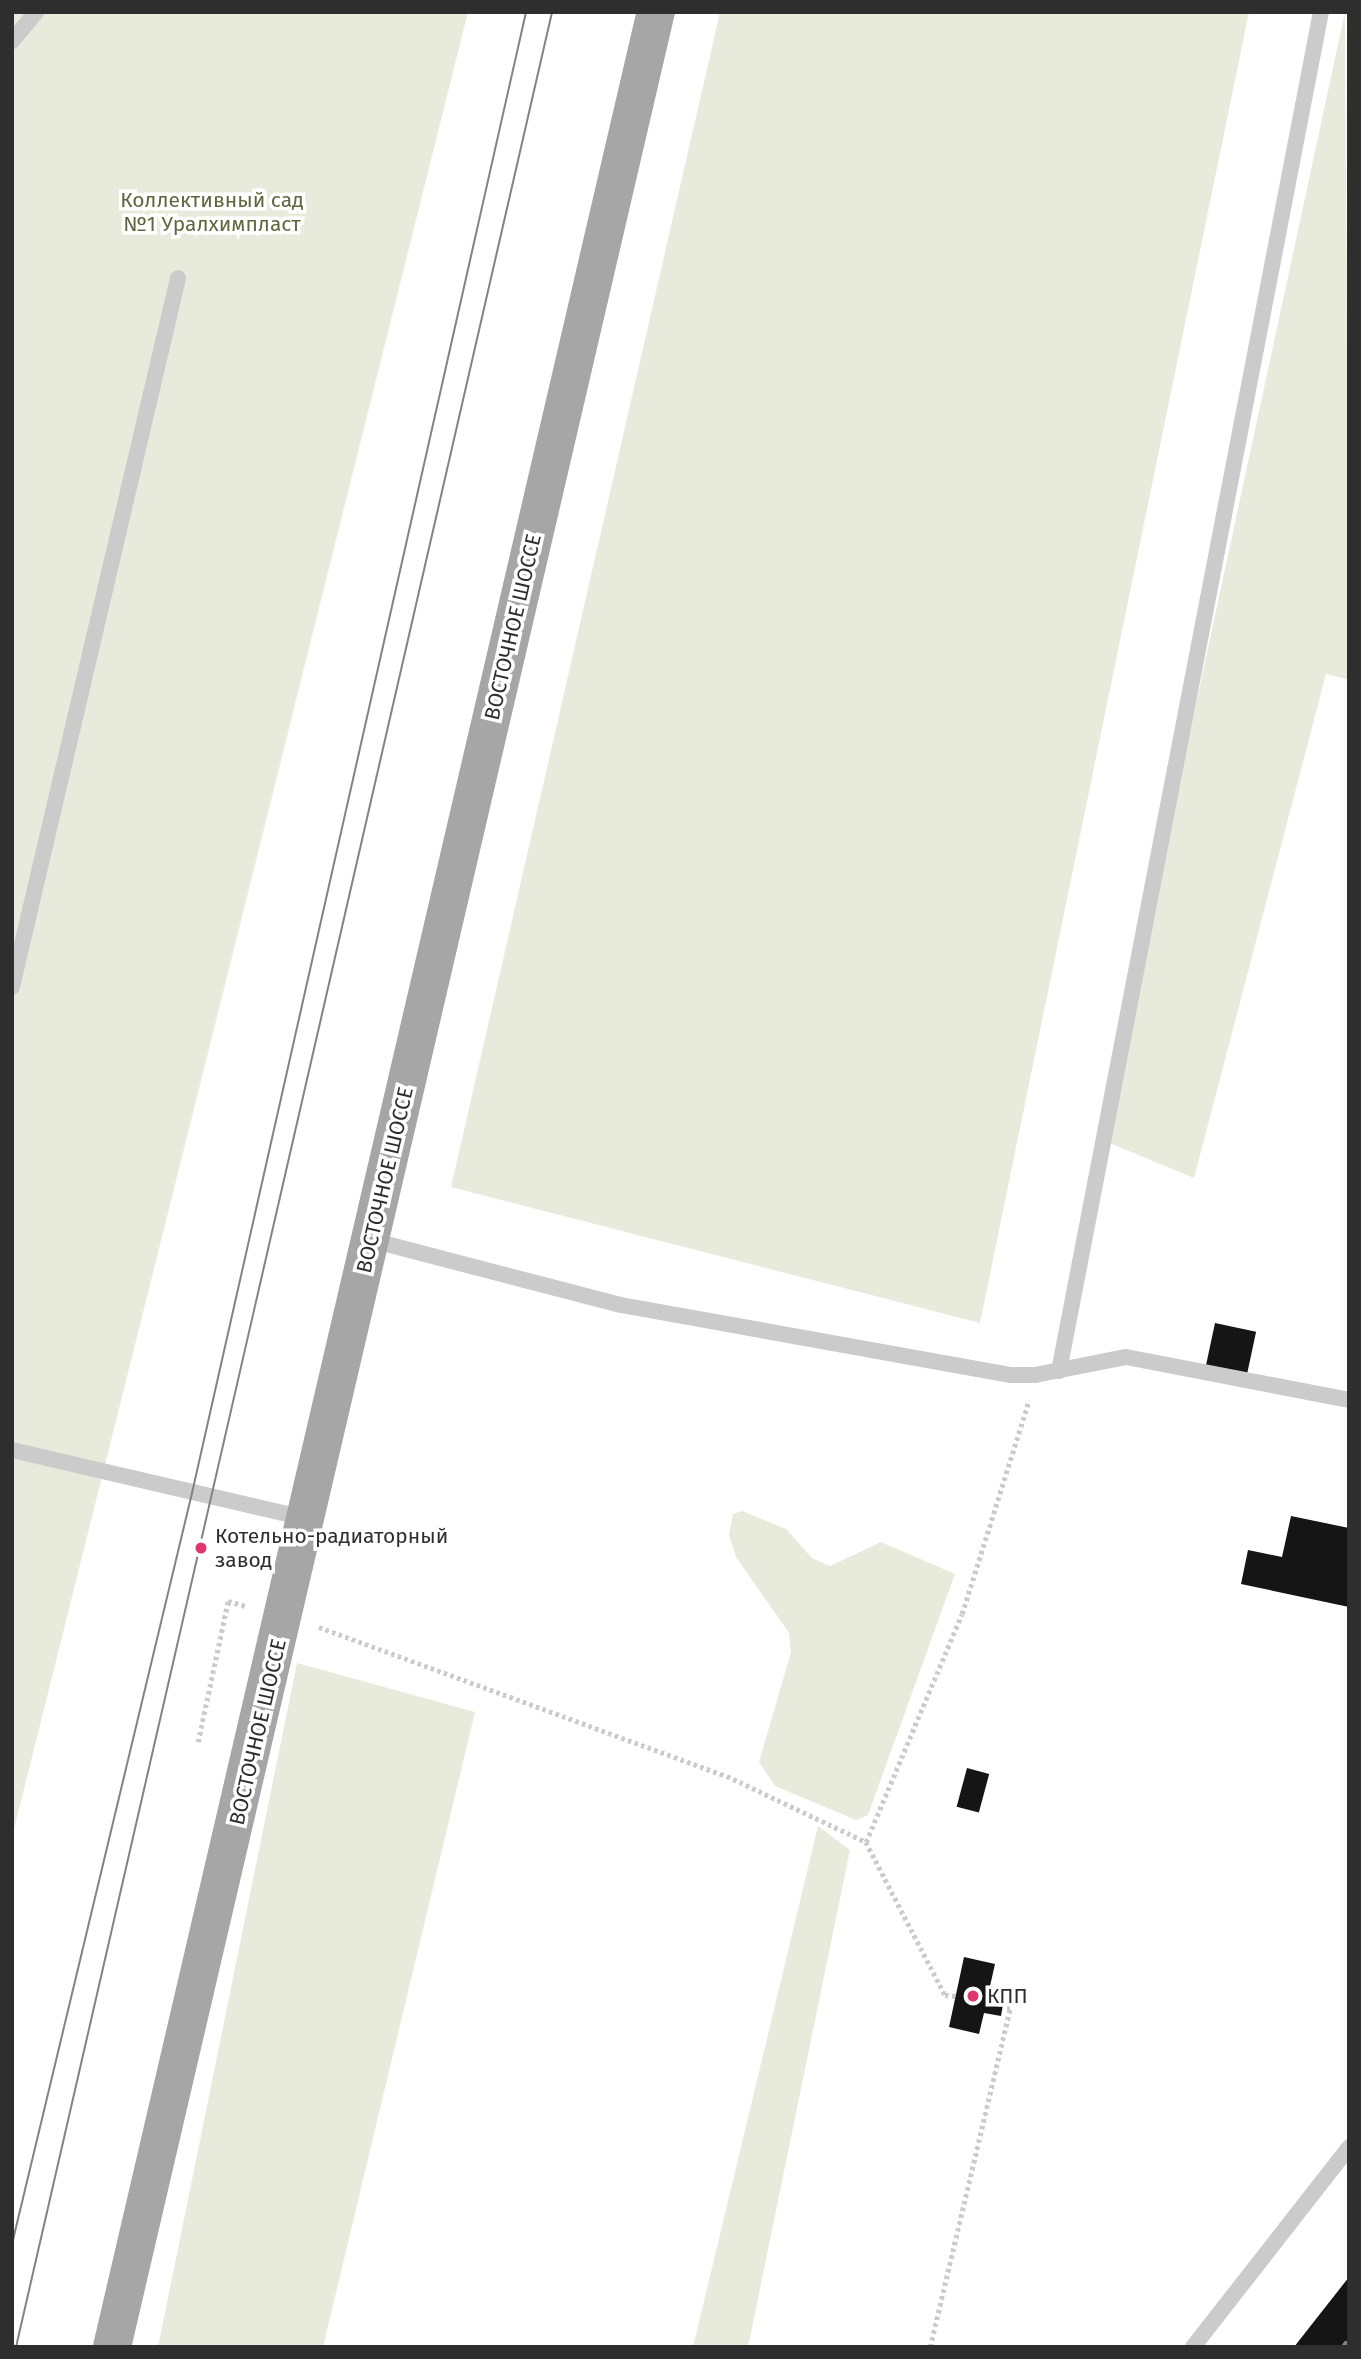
<!DOCTYPE html>
<meta charset="utf-8">
<style>
body{margin:0}
#map{position:relative;width:1361px;height:2359px;overflow:hidden;background:#fff;font-family:"Fira Sans",sans-serif}
div>[style]{position:absolute}
.green>*{inset:0;background:#e8ebdc}
.building>*{inset:0;background:#151515;transform-origin:0 0}
.path>*{height:4.5px;margin-top:-2.25px;transform-origin:0;background:repeating-linear-gradient(90deg,#cbcbcb 0 3.5px,transparent 0 7px)}
.service>*{height:16px;margin:-8px;padding:0 8px;transform-origin:8px;border-radius:8px;background:#cbcbcb}
.primary>*{height:38px;margin:-19px;padding:0 19px;transform-origin:19px;border-radius:19px;background:#a6a6a6}
.tram>*{height:2px;margin:-1px;padding:0 1px;transform-origin:1px;border-radius:1px;background:#838383}
.rail>*{height:5px;margin-top:-2.5px;transform-origin:0;background:repeating-linear-gradient(90deg,#838383 0 7px,transparent 0 12px)}
.dots>*{width:19px;height:19px;translate:-50% -50%;box-sizing:border-box;border:4px solid #fff;border-radius:50%}
span{translate:-50% -50%;white-space:nowrap;text-align:center;line-height:1.15;-webkit-text-stroke:7px #fff;paint-order:stroke}
.park-label{font-size:21px;color:#5d693d}
.street-label{font-size:21px;color:#2e2e2e}
.poi-label{font-size:21px;color:#2e2e2e}
.left{translate:0 -50%;text-align:left}
.frame{position:absolute;inset:0;border:14px solid #2e2e2e;pointer-events:none}
</style>
<div id="map">
<div class="green">
<div style="clip-path:polygon(12px 12px,468px 12px,12px 1837px)"></div>
<div style="clip-path:polygon(720px 12px,1249px 12px,980px 1323px,451px 1187px)"></div>
<div style="clip-path:polygon(1345px 12px,1349px 680px,1326px 674px,1194px 1178px,1102px 1140px)"></div>
<div style="clip-path:polygon(742px 1511px,786px 1529px,812px 1558px,830px 1566px,881px 1542px,955px 1574px,868px 1815px,856px 1820px,775px 1786px,759px 1762px,791px 1652px,789px 1633px,736px 1557px,729px 1535px,733px 1514px)"></div>
<div style="clip-path:polygon(297px 1663px,475px 1712px,323px 2347px,158px 2347px)"></div>
<div style="clip-path:polygon(818px 1826px,850px 1850px,748px 2347px,693px 2347px)"></div>
</div>
<div class="building">
<div style="left:1215px;top:1323px;width:42px;height:43px;rotate:12deg"></div>
<div style="clip-path:polygon(1291px 1516px,1349px 1528px,1349px 1607px,1241px 1584px,1248px 1550px,1282px 1557px)"></div>
<div style="left:967px;top:1768px;width:23px;height:40px;rotate:15deg"></div>
<div style="clip-path:polygon(964px 1957px,995px 1964px,988px 1995px,1004px 1999px,1001px 2016px,984px 2013px,979px 2034px,949px 2027px)"></div>
<div style="clip-path:polygon(1349px 2277px,1349px 2347px,1294px 2347px)"></div>
</div>
<div class="path">
<div style="left:319px;top:1627px;width:434px;rotate:20.1deg"></div>
<div style="left:727px;top:1776px;width:154px;rotate:25.4deg"></div>
<div style="left:866px;top:1842px;width:172px;rotate:62.7deg"></div>
<div style="left:945px;top:1995px;width:11px;rotate:5deg"></div>
<div style="left:198px;top:1742px;width:144px;rotate:-78deg"></div>
<div style="left:228px;top:1601px;width:19px;rotate:16deg"></div>
<div style="left:866px;top:1842px;width:247px;rotate:-67.2deg"></div>
<div style="left:962px;top:1614px;width:224px;rotate:-72.6deg"></div>
<div style="left:930px;top:2347px;width:348px;rotate:-76.7deg"></div>
<div style="left:1010px;top:2008px;width:7px;rotate:180deg"></div>
</div>
<div class="service">
<div style="left:12px;top:41px;width:38px;rotate:-50deg"></div>
<div style="left:12px;top:987px;width:728px;rotate:-76.82deg"></div>
<div style="left:371px;top:1240px;width:258px;rotate:14.6deg"></div>
<div style="left:621px;top:1305px;width:395px;rotate:10.2deg"></div>
<div style="left:1010px;top:1375px;width:25px"></div>
<div style="left:1035px;top:1375px;width:93px;rotate:-11.2deg"></div>
<div style="left:1126px;top:1357px;width:227px;rotate:10.9deg"></div>
<div style="left:1059px;top:1371px;width:1384px;rotate:-79.09deg"></div>
<div style="left:12px;top:1450px;width:301px;rotate:13.1deg"></div>
<div style="left:1193px;top:2347px;width:254px;rotate:-52deg"></div>
</div>
<div class="primary">
<div style="left:112px;top:2347px;width:2398px;rotate:-76.89deg"></div>
</div>
<div class="tram">
<div style="left:12px;top:2244px;width:772px;rotate:-76.52deg"></div>
<div style="left:192px;top:1493px;width:1518px;rotate:-77.29deg"></div>
<div style="left:16px;top:2347px;width:2396px;rotate:-77.07deg"></div>
</div>
<div class="rail">
<div style="left:1343px;top:2347px;width:10px;rotate:-53deg"></div>
</div>
<div class="dots">
<div style="left:201px;top:1548px;background:#e13570"></div>
<div style="left:973px;top:1996px;background:#e13570"></div>
</div>
<div class="park-label">
<span style="left:212px;top:212px">Коллективный сад<br>№1 Уралхимпласт</span>
</div>
<div class="street-label">
<span style="left:513px;top:627px;rotate:-77deg">ВОСТОЧНОЕ ШОССЕ</span>
<span style="left:385px;top:1180px;rotate:-77deg">ВОСТОЧНОЕ ШОССЕ</span>
<span style="left:258px;top:1732px;rotate:-77deg">ВОСТОЧНОЕ ШОССЕ</span>
</div>
<div class="poi-label">
<span class="left" style="left:215px;top:1548px">Котельно-радиаторный<br>завод</span>
<span class="left" style="left:987px;top:1996px">КПП</span>
</div>
<div class="frame"></div>
</div>
